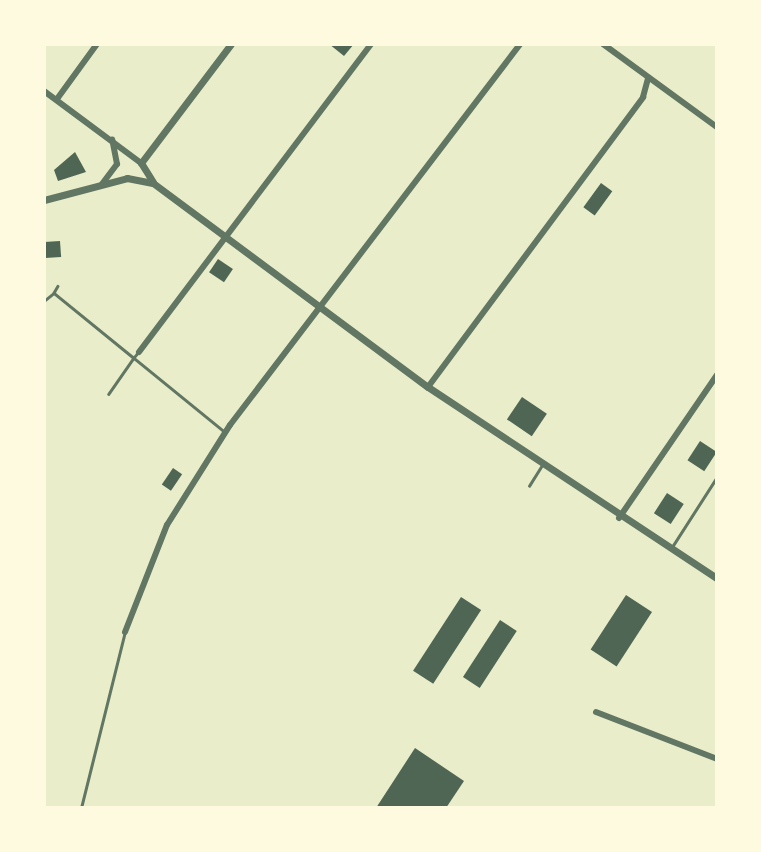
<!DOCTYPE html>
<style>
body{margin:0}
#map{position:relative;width:761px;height:852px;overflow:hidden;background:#e9edc9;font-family:"DM Sans",sans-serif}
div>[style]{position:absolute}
.building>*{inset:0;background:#4f6655;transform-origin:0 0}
.service>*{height:2.5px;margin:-1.25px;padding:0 1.25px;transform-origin:1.25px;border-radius:1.25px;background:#617663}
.minor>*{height:6px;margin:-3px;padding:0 3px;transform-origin:3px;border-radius:3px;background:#617663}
.tertiary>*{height:7px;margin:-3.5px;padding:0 3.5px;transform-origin:3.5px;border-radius:3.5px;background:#617663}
span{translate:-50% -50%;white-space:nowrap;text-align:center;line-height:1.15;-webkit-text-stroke:6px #fefae0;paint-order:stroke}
.frame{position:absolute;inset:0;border:46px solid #fefae0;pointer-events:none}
</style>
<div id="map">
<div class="building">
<div style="clip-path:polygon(329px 44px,354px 44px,344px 56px)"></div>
<div style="clip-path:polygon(75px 152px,86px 172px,58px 181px,54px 170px)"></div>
<div style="left:601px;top:183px;width:14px;height:30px;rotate:36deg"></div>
<div style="left:60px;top:241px;width:16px;height:16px;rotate:86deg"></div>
<div style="left:218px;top:259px;width:18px;height:16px;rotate:34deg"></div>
<div style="left:522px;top:397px;width:30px;height:27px;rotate:34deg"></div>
<div style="left:700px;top:441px;width:20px;height:23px;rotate:33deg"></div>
<div style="left:173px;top:468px;width:11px;height:20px;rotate:34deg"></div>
<div style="left:667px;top:493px;width:20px;height:24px;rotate:33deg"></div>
<div style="left:626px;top:595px;width:31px;height:65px;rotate:33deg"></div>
<div style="left:461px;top:597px;width:24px;height:88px;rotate:33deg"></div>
<div style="left:500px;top:620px;width:20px;height:68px;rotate:33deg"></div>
<div style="clip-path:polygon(415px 748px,464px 781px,446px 808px,376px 808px)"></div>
</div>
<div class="service">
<div style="left:58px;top:286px;width:8px;rotate:120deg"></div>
<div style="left:54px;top:293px;width:103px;rotate:39.1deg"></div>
<div style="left:134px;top:358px;width:44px;rotate:124.8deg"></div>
<div style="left:44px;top:301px;width:13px;rotate:-39deg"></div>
<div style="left:139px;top:352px;width:8px;rotate:130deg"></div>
<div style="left:134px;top:358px;width:117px;rotate:39.1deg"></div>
<div style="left:529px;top:486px;width:25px;rotate:-58deg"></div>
<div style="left:672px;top:547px;width:83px;rotate:-57.3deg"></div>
<div style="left:81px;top:808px;width:181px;rotate:-76deg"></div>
</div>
<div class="minor">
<div style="left:603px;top:44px;width:141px;rotate:36.1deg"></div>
<div style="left:44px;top:91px;width:121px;rotate:36.6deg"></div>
<div style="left:57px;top:99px;width:68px;rotate:-54deg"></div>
<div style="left:102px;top:184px;width:25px;rotate:-53deg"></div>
<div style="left:117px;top:164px;width:25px;rotate:-101deg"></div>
<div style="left:139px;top:352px;width:386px;rotate:-53deg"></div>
<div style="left:428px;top:387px;width:361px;rotate:-53.4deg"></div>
<div style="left:643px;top:97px;width:20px;rotate:-75deg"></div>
<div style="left:619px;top:518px;width:173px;rotate:-55.6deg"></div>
<div style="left:125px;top:632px;width:115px;rotate:-68.6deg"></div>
<div style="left:167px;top:525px;width:118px;rotate:-57.8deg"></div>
<div style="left:230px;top:425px;width:479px;rotate:-52.7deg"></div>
<div style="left:596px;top:712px;width:130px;rotate:21.2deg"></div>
</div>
<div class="tertiary">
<div style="left:153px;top:182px;width:22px;rotate:-122deg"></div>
<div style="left:141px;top:163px;width:149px;rotate:-52.9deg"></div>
<div style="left:44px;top:200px;width:86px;rotate:-14.8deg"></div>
<div style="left:127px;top:178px;width:26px;rotate:11deg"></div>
<div style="left:153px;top:183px;width:342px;rotate:36.6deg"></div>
<div style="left:428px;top:387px;width:346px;rotate:33.5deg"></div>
</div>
<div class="frame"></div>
</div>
